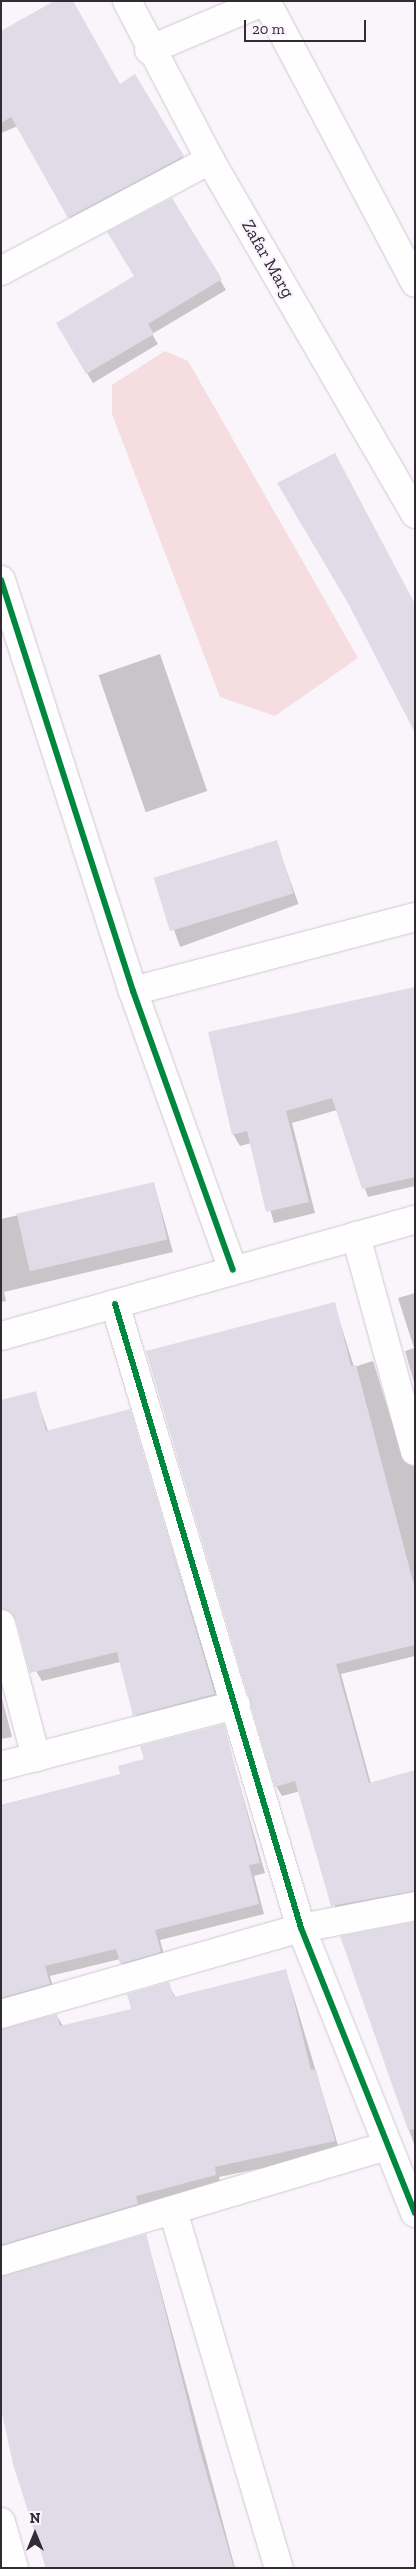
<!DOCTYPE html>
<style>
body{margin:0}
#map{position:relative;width:416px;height:2569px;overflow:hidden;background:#faf5fb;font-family:"Zilla Slab",serif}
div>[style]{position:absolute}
.green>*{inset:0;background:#f5dde0}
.shadow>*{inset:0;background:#0003;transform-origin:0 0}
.building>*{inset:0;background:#e0dce7;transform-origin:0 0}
.roads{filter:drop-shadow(0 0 1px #cec8d0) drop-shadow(0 0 1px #cec8d0)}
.minor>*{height:28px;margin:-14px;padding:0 14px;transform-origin:14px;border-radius:14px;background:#fefefe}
.cycleway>*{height:6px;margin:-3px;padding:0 3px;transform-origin:3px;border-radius:3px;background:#00873e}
span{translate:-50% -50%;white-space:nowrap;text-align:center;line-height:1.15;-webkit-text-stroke:5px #fbf3fd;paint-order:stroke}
.street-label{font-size:18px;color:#322a34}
.frame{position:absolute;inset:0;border:2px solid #322a34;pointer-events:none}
.north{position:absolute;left:10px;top:2509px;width:50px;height:50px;-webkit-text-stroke:4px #fbf3fd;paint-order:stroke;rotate:0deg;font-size:14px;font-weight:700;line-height:20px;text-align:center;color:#322a34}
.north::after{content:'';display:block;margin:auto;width:18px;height:22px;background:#322a34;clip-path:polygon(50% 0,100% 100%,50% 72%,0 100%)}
.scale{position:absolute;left:244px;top:20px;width:122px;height:22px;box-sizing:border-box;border:2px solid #322a34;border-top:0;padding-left:6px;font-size:15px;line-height:18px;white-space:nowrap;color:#322a34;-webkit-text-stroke:4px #fbf3fd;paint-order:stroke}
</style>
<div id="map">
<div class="green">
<div style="clip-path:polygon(165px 351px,188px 361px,358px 658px,275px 716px,220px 697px,112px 414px,112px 385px)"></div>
</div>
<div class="shadow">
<div style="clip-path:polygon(1px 32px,120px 85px,135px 76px,189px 167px,75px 227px,18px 126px,1px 133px)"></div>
<div style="clip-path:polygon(172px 200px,226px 290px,152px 334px,158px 344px,93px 383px,57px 323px,135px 277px)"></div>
<div style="left:160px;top:654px;width:145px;height:65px;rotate:71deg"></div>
<div style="left:276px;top:842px;width:66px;height:126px;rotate:70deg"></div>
<div style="clip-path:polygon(415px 987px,415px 1186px,368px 1197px,337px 1110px,292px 1123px,315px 1213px,274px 1223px,251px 1143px,240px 1146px,233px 1134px)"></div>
<div style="clip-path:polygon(154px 1184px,173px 1252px,4px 1292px,6px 1301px,1px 1302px,1px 1219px)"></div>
<div style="clip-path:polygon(415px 1293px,415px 1386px,405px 1351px,414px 1348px,398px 1298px)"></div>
<div style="clip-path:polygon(334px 1303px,354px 1367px,373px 1361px,404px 1461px,415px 1467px,415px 1656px,341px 1674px,371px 1784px,415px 1771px,415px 1902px,338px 1916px,300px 1791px,282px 1796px,276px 1786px)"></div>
<div style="clip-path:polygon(35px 1393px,48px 1431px,129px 1411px,220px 1704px,139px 1725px,120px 1662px,42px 1681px,36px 1671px)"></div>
<div style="clip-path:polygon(1px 1694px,12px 1737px,1px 1739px)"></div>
<div style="clip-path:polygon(223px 1726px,265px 1873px,254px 1876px,264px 1914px,160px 1940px,166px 1962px,127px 1973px,120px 1959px,50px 1976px,55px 1994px,1px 2010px,1px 1805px,121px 1775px)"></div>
<div style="clip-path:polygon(415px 1922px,415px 2147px,341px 1937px)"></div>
<div style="clip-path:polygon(286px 1971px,340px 2152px,219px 2177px,221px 2185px,1px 2257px,1px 2029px,57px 2016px,63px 2026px,132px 2010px,168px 1984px,176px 1998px)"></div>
<div style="clip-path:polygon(146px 2235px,235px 2568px,46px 2568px,14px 2464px)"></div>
</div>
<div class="building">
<div style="clip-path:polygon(54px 1px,73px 1px,120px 84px,135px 74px,184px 156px,68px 218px,11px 117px,1px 123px,1px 31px)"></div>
<div style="clip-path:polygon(172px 198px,222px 279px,148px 324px,154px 334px,86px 374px,56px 323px,134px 276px,107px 232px)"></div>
<div style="clip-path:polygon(335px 453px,415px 604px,415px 733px,349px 605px,277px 483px)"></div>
<div style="left:277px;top:840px;width:56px;height:129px;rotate:73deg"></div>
<div style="clip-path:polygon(415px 987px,415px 1177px,362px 1189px,332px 1098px,286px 1111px,309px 1202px,266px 1212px,247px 1131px,232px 1135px,208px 1032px)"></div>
<div style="left:154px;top:1182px;width:59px;height:141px;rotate:77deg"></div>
<div style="clip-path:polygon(335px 1302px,351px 1366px,356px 1365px,415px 1589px,415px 1645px,336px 1664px,369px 1783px,415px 1770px,415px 1891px,331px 1906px,295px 1781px,275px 1787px,146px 1351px)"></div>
<div style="clip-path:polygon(36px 1391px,46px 1431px,130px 1409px,215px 1694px,133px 1716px,117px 1652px,30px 1673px,16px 1620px,1px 1609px,1px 1400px)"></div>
<div style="clip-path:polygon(224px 1724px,260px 1863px,249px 1865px,259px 1904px,155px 1930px,161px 1952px,120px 1964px,116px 1949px,45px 1966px,50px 1984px,1px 1998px,1px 1805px,120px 1774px,118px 1766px,144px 1759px,140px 1746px)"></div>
<div style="clip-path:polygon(415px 1922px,415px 2129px,408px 2130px,340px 1936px)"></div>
<div style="clip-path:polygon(286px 1969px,311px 2070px,316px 2069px,335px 2141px,215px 2167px,216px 2175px,136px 2196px,138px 2204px,1px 2245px,1px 2029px,57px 2014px,60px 2026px,131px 2009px,127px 1994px,169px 1982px,174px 1997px)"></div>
<div style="clip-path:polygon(146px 2234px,200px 2451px,234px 2568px,46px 2568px,13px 2464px,1px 2409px,1px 2276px)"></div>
</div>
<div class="roads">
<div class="minor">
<div style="left:127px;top:1px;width:179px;rotate:62.4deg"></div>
<div style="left:210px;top:160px;width:409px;rotate:59.9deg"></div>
<div style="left:266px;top:1px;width:319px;rotate:62.1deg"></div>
<div style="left:149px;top:50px;width:126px;rotate:-22.9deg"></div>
<div style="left:1px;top:271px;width:237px;rotate:-28deg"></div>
<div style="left:1px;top:580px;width:432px;rotate:72.2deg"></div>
<div style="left:133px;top:991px;width:296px;rotate:70.3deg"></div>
<div style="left:133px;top:991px;width:292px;rotate:-14.7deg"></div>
<div style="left:356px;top:1236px;width:223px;rotate:74.7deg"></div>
<div style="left:115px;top:1304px;width:651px;rotate:73.4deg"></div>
<div style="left:301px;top:1928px;width:307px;rotate:68.2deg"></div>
<div style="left:1px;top:1336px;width:430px;rotate:-15.7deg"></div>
<div style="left:1px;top:1624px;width:138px;rotate:75.3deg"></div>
<div style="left:1px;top:1766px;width:243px;rotate:-14.6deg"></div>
<div style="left:1px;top:2014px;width:312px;rotate:-16deg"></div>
<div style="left:301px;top:1928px;width:116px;rotate:-10.9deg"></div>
<div style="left:173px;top:2211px;width:372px;rotate:73.5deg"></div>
<div style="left:1px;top:2261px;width:402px;rotate:-16.6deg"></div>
<div style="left:1px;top:2522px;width:48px;rotate:74.2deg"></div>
</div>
</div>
<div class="cycleway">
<div style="left:1px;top:580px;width:432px;rotate:72.2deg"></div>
<div style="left:133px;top:991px;width:296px;rotate:70.3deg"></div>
<div style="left:115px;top:1304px;width:651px;rotate:73.4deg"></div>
<div style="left:301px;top:1928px;width:307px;rotate:68.2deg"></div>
</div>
<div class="street-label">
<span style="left:268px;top:259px;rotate:60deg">Zafar Marg</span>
</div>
<div class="frame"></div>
<div class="north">N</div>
<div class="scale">20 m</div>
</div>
